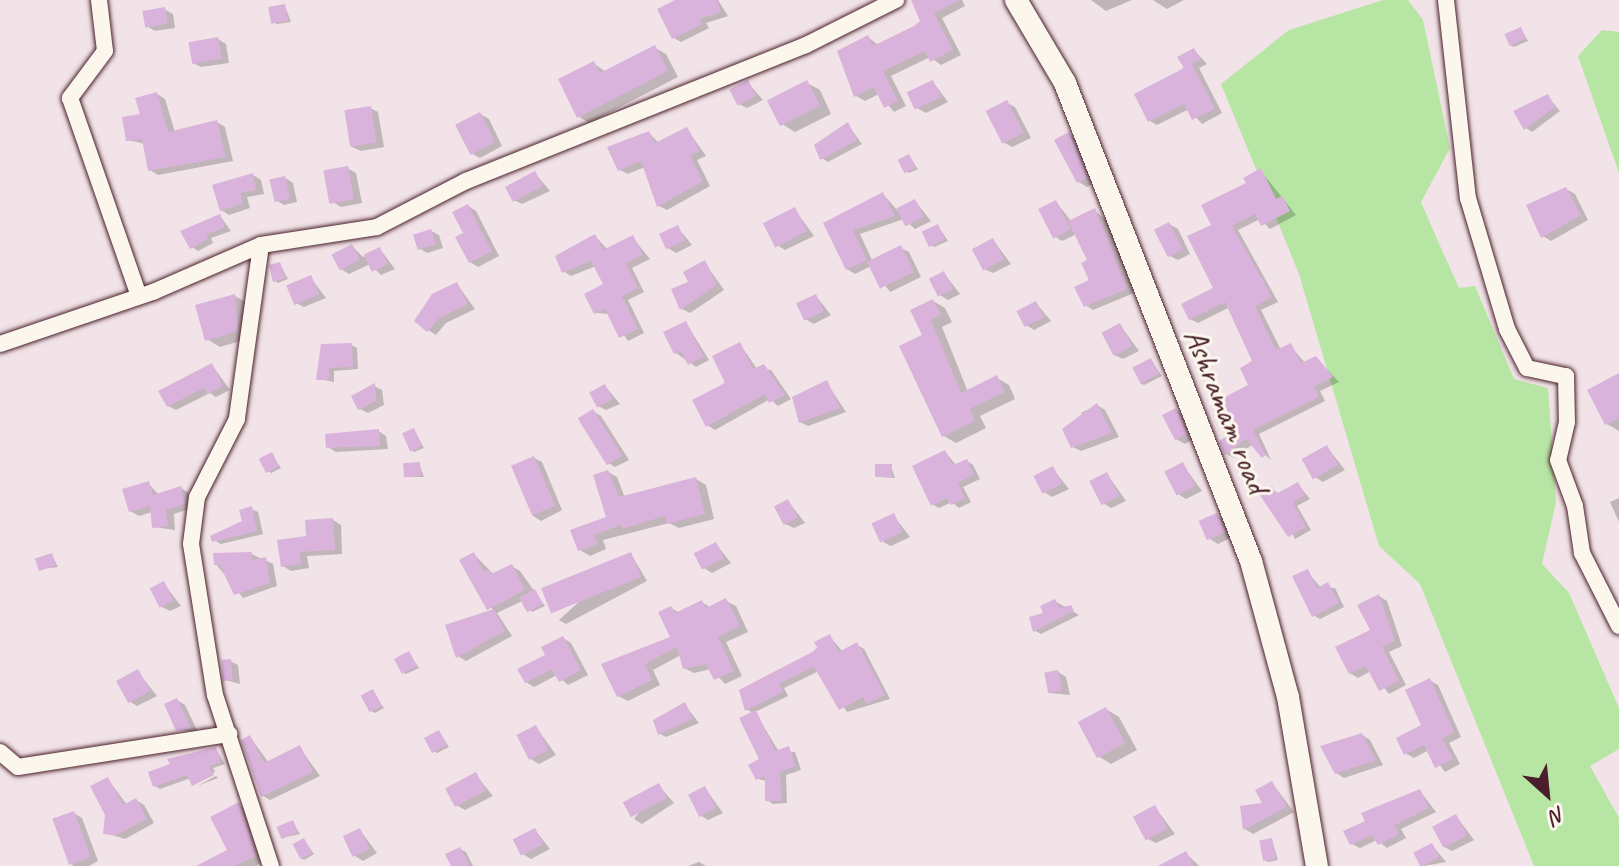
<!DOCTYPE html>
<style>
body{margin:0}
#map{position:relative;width:1619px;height:866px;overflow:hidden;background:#f1e3e7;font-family:Caveat,sans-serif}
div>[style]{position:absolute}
.green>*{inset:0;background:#b7e5a4}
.shadow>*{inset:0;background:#0003}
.building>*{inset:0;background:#d9b3db;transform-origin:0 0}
.roads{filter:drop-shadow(0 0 2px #4a1f2b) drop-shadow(0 0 2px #4a1f2b)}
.minor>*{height:16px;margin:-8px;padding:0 8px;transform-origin:8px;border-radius:8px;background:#fbf7ec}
.major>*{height:22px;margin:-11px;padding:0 11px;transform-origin:11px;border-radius:11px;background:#fbf7ec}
span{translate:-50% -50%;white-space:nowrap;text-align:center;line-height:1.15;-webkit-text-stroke:6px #fbf7ec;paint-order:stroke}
.street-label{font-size:32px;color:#4a1f2b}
.north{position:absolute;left:1507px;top:754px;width:80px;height:80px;-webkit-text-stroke:6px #fbf7ec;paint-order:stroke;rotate:153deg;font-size:22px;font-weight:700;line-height:32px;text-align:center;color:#4a1f2b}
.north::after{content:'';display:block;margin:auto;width:28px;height:36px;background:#4a1f2b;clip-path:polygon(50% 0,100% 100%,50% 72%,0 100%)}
</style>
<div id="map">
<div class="green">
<div style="clip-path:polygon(1383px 0,1408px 0,1423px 20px,1450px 148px,1421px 202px,1437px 239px,1459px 288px,1475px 286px,1514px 379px,1548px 388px,1556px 502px,1542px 564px,1569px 593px,1619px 708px,1619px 749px,1590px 766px,1619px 818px,1619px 866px,1534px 866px,1420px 584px,1379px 546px,1299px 274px,1221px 84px,1289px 30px)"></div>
<div style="clip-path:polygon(1602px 30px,1619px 32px,1619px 173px,1578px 56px)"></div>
</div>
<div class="shadow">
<div style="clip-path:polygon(679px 0,718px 0,728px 16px,706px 23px,709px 28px,681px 42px,674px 38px)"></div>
<div style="clip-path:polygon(918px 0,962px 0,965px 6px,942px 18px,961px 55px,941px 65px,930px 57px,891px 76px,906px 106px,894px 112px,879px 94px,865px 101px,856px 96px,868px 37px,878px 45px,923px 22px)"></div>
<div style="clip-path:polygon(1091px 0,1132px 0,1106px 11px)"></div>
<div style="clip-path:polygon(1184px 0,1167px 9px,1153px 0)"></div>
<div style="clip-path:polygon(285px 6px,291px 22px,277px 24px,274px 22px)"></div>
<div style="clip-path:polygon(164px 9px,173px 14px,175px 28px,155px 31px,147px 26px)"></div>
<div style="clip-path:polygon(1521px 29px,1528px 41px,1514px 47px,1510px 45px)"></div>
<div style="clip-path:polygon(218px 39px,226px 44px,229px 63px,201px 67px,193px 63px)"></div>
<div style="clip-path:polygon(655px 48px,666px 54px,678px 77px,589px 123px,578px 116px,593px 63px,606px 72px)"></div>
<div style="clip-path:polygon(1194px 50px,1207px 64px,1199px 68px,1222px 113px,1202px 124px,1189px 109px,1157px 125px,1150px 121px)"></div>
<div style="clip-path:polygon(933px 82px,948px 102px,926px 113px,917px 108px)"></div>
<div style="clip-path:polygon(748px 83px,763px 100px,747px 108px,739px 104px)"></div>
<div style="clip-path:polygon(807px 83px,820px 90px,831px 114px,795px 132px,782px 124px)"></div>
<div style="clip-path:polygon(157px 94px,165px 99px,175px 132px,217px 122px,225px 127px,233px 161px,158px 175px,150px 170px,145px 144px,128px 140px)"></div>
<div style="clip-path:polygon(1548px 97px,1560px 111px,1532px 132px,1526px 128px)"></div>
<div style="clip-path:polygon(1007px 103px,1015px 107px,1031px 138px,1012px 147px,1003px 142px)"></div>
<div style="clip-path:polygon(370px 108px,378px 112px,384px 147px,361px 151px,352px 147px)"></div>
<div style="clip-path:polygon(480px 114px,489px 119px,502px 146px,480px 158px,471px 153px)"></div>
<div style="clip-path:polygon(848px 125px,862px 144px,828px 162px,822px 158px,830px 134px)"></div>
<div style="clip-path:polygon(687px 129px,706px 156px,697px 160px,710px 186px,667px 210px,659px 206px,645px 167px,628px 174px,620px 170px,649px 133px,659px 143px)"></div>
<div style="clip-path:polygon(1069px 134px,1077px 139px,1094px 183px,1087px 187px,1079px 182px)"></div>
<div style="clip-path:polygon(909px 157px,918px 169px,909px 173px,905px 171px)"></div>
<div style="clip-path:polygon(347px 168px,356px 173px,362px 203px,341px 207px,333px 202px)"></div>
<div style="clip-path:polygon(1261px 171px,1296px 215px,1270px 229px,1260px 219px,1238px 230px,1278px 302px,1261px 310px,1281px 350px,1290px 345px,1305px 363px,1316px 358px,1339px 382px,1320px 391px,1325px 401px,1259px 434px,1271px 460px,1253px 444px,1234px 458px,1226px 454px,1241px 431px,1255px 362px,1228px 308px,1198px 323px,1190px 319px,1215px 289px,1213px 226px)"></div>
<div style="clip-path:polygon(535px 173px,550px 191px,522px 204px,514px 200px)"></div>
<div style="clip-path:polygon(253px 175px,261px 180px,264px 194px,247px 197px,250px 208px,229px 215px,221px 210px)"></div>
<div style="clip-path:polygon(285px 178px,293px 183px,297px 202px,284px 205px,276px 200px)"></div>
<div style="clip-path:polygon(1566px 189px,1575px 194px,1588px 220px,1551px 241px,1543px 236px)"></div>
<div style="clip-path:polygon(883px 194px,897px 210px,915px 201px,931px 221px,915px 229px,904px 219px,860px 234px,873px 262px,901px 248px,909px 252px,921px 277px,890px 292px,871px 266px,855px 274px,847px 269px,826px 224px)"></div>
<div style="clip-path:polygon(1056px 202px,1072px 222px,1094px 210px,1109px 222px,1134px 293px,1093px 310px,1085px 305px,1090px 261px,1077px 234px,1062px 241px,1054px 236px)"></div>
<div style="clip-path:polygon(468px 206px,476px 211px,499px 256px,478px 267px,470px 262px)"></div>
<div style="clip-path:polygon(795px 210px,814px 236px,785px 250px,777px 245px)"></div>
<div style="clip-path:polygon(220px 216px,231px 231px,211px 238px,213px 243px,198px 251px,192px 247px)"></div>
<div style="clip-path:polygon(1169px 224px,1178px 229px,1190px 254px,1178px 260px,1170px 256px)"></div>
<div style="clip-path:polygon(938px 226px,948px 241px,934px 247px,931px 245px)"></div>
<div style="clip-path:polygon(678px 228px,692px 245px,676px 253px,668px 248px)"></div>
<div style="clip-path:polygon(431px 231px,439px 235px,443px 248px,427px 253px,419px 248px)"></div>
<div style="clip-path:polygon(595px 236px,608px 250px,633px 238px,650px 259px,632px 268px,644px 292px,628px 300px,644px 333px,628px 341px,610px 314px,596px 313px,606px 285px,596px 266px,571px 276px,563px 271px)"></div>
<div style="clip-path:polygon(993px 240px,1011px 264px,993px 273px,984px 269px)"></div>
<div style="clip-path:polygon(352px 246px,363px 257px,380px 249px,395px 269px,381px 275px,370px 264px,349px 274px,341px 269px)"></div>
<div style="clip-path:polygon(705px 263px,724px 290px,690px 313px,682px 309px,690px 283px)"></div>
<div style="clip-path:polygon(280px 264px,288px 279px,278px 283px,275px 281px)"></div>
<div style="clip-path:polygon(944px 273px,960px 294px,948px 300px,940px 295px)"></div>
<div style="clip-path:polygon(310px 277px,326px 298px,304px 307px,296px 303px)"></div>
<div style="clip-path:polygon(457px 284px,475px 309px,446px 323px,436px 335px,428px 330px)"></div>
<div style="clip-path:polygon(235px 296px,247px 303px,250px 338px,220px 347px,207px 339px)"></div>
<div style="clip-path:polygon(816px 296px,831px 315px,814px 324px,805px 319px)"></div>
<div style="clip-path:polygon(933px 301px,945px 308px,952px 322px,942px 327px,968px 392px,997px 378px,1009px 385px,1015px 399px,980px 416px,986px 428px,956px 443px,944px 436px,924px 336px)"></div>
<div style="clip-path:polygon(1036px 303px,1051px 321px,1034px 330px,1026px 325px)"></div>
<div style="clip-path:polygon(686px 323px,709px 360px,696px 367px,676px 353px)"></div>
<div style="clip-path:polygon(1120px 325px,1139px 351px,1123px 359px,1114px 355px)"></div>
<div style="clip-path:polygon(740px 344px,757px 369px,771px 370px,791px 399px,778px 406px,770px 399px,715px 430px,707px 425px)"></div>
<div style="clip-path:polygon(351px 345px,357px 348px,358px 369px,334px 371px,334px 382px,319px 379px,323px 346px)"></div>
<div style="clip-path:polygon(1151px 360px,1162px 376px,1144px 385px,1140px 383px)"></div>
<div style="clip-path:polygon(212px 365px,230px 390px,216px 397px,210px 393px,176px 410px,168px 406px)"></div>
<div style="clip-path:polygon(1619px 376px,1619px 431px,1607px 424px)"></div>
<div style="clip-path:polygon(827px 383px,846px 412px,808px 426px,800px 422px)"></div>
<div style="clip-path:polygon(374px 386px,382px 390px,384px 405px,368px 413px,360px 409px)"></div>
<div style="clip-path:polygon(605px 386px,620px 404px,606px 410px,598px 406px)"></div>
<div style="clip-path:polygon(1097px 405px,1105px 410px,1119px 437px,1081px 451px,1073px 447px,1084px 420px,1081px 413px)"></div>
<div style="clip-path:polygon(1176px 410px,1184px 414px,1194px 439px,1185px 444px,1176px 439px)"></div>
<div style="clip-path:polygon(593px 411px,601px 416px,629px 460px,615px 467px,607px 462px)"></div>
<div style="clip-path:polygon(414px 430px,424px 448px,414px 452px,411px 450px)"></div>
<div style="clip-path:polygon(378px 431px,386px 436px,388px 449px,336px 452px,328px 447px)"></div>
<div style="clip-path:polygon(1327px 447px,1345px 470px,1323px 482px,1315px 477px)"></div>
<div style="clip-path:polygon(945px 452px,957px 466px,967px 461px,973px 465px,980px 479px,963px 487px,971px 502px,959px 508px,952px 502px,939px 508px,932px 504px)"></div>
<div style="clip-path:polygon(272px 455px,281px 468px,271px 473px,268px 471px)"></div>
<div style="clip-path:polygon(534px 458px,542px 462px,562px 510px,541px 521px,533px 516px)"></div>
<div style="clip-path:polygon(419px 464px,424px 477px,407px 477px)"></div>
<div style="clip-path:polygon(1183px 465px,1202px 491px,1186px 499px,1178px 494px)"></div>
<div style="clip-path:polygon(891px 466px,895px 478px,878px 477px)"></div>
<div style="clip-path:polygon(1053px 469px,1069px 489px,1052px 497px,1044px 492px)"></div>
<div style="clip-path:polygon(608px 472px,617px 477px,625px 498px,696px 479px,706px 485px,714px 519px,679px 528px,669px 523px,603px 540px,606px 549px,590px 556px,580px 550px,609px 518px)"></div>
<div style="clip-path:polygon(1107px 474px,1126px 501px,1111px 508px,1103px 503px)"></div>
<div style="clip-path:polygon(148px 483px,159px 495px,181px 488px,189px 493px,192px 508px,174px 514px,175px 530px,154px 527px,152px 512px,139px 516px,130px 511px)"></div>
<div style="clip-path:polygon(1298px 484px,1310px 499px,1297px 506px,1311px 530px,1295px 539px,1272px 489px,1279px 494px)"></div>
<div style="clip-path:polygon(1619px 498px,1619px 522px,1610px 502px)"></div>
<div style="clip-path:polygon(788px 501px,805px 523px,794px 528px,785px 524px)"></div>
<div style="clip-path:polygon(251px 509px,258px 512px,263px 534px,221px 544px,214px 540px,244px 522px)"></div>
<div style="clip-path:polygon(1217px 515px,1225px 520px,1232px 537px,1218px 544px,1210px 539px)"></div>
<div style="clip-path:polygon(894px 516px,910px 537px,891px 546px,883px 542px)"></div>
<div style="clip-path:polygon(333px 520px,341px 525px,342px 554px,307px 556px,309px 568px,291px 571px,283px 566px)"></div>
<div style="clip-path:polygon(716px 544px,731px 563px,712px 573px,704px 568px)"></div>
<div style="clip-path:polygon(251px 554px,273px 564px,277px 586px,243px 598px,216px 564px)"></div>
<div style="clip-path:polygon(474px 554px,494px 575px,511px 566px,520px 571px,545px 606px,532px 612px,522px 601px,497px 613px,512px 636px,466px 661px,458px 656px,493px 612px)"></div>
<div style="clip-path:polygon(631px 554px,647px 581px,566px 624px,559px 620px)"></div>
<div style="clip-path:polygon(52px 555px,58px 567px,40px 569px)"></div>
<div style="clip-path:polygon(1307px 571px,1321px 588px,1335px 588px,1344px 607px,1320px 619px,1313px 615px)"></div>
<div style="clip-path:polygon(164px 584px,181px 606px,170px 611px,162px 607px)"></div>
<div style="clip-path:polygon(1379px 596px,1387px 601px,1402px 646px,1389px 652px,1406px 685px,1389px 694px,1371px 671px,1358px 678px,1350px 673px,1372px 631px)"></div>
<div style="clip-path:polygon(726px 601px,736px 606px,748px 632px,726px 642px,742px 676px,725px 684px,711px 669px,694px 673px,684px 668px,681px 655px,653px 670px,660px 685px,628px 701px,618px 696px,603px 665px,673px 638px,671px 608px,680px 613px,702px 602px,711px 608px)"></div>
<div style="clip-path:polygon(1055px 601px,1079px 615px,1041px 634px,1034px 630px)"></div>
<div style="clip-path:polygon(830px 637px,843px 652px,857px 645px,864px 649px,890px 699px,847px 712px,819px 671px,784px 688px,788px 696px,755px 712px,779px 752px,795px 752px,801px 770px,786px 775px,787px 803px,773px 804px,767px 800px,767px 781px,758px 779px,761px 760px,753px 713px,746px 709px)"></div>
<div style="clip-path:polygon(563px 638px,571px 643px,588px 675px,568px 685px,557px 675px,534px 687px,526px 682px)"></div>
<div style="clip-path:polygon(409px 654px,419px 668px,406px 674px,403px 672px)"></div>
<div style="clip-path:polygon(230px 661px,238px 665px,240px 684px,226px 680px)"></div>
<div style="clip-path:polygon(138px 672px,157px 696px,137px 706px,129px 701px)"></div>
<div style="clip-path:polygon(1058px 672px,1066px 677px,1070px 695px,1050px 693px)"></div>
<div style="clip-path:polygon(1429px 680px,1438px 685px,1461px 737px,1449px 743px,1460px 764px,1445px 772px,1429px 750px,1414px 758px,1405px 753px,1424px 726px)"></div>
<div style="clip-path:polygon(373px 692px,384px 708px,375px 713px,371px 711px)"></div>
<div style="clip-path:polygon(177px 700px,185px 705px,198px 732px,178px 730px)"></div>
<div style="clip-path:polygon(685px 705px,699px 723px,666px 737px,660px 734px)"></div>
<div style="clip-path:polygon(1106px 709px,1119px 717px,1137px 750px,1111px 764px,1098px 756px)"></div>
<div style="clip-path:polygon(536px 727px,556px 755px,539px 764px,531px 759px)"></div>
<div style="clip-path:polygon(439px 732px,449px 747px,437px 753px,433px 751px)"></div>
<div style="clip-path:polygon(1362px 735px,1370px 740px,1383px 765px,1344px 778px,1336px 773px,1323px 747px)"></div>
<div style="clip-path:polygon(250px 737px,269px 763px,300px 748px,320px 776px,270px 800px,263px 796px)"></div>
<div style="clip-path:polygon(216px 749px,225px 764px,213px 768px,215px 772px,194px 783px,191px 778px,160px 789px,155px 786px)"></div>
<div style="clip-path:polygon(476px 775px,493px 796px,465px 810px,456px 805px)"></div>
<div style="clip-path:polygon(216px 776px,218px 778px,197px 786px)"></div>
<div style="clip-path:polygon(108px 779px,127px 805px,136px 800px,144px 805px,154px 823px,125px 839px,105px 833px)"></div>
<div style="clip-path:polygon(1272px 783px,1294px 812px,1253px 834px,1245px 829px,1242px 808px,1265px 805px)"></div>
<div style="clip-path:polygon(659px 786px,674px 803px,642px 824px,634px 819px)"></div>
<div style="clip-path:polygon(705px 788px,723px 813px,708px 820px,700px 815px)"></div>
<div style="clip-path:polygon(1420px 791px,1436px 812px,1401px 829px,1406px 838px,1387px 848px,1377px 840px,1360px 848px,1352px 844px)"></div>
<div style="clip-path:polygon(238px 805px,247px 809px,263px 861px,256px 866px,201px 866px,230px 851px)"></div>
<div style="clip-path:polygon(1155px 807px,1175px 834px,1156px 843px,1148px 839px)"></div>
<div style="clip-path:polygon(74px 813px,82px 818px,98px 861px,89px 866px,73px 866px,64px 847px)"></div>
<div style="clip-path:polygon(1456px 816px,1474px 840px,1452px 851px,1443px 846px)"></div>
<div style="clip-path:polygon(293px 823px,300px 834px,282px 838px)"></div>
<div style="clip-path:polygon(360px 830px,377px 853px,363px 861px,355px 856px)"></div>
<div style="clip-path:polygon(535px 830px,550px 849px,531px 859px,523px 854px)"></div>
<div style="clip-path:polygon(304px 840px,314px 854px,304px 860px,301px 858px)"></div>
<div style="clip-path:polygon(1272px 840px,1278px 860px,1268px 862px,1265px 860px)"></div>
<div style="clip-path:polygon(1432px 845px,1446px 862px,1424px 866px,1421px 864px)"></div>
<div style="clip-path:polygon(460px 849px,466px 852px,473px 866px,454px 866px)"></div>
<div style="clip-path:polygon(1186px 853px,1199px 866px,1168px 866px)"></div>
<div style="clip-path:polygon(699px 862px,706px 866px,688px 866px)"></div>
</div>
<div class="building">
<div style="clip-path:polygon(675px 0,717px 0,721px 12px,700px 19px,702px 24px,672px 39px,657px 9px)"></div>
<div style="clip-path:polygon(911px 0,960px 0,934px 13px,953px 50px,930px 62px,925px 51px,883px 71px,898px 101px,884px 108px,874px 87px,854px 97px,837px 51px,868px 35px,873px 46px,914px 26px,920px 21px)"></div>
<div style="left:285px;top:4px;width:17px;height:17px;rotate:80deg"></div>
<div style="left:165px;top:7px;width:17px;height:23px;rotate:80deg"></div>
<div style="left:1521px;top:27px;width:13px;height:18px;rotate:67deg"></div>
<div style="left:218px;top:37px;width:22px;height:30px;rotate:80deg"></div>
<div style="clip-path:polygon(655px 45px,668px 71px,577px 118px,558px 79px,594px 61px,600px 73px)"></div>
<div style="clip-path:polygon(1194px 48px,1201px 60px,1192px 64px,1215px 109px,1192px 120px,1184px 104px,1148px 122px,1134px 94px,1184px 68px,1177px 57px)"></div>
<div style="left:748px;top:80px;width:18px;height:21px;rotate:63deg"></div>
<div style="left:807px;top:80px;width:29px;height:45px;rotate:63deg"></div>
<div style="left:933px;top:80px;width:19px;height:29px;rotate:65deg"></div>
<div style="clip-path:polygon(157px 92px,168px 132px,217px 120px,226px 157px,148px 171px,142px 139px,126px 141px,122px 117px,140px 114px,135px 98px)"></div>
<div style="clip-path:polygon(1548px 94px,1555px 107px,1524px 130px,1513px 111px)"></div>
<div style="left:1007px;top:100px;width:37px;height:24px;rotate:63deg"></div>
<div style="left:371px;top:106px;width:37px;height:27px;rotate:81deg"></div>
<div style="left:480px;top:112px;width:34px;height:28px;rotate:63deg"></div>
<div style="clip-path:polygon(848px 122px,857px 140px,820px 160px,814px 145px)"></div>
<div style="clip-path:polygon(687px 127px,700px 151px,690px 156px,703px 181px,657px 207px,641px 161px,618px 171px,607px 147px,649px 131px,655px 143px)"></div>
<div style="clip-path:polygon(1069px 132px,1087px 178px,1077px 183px,1054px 140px)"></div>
<div style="left:909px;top:154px;width:15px;height:13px;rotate:62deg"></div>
<div style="left:348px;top:166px;width:34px;height:25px;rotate:80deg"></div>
<div style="clip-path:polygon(1261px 168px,1276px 199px,1282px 196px,1290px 211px,1261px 226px,1255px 214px,1232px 226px,1272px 297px,1255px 306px,1276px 350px,1291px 343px,1301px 363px,1316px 356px,1333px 377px,1314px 387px,1319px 397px,1253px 430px,1266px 455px,1262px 458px,1246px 439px,1225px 455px,1219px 441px,1238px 430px,1221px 399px,1248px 385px,1240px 368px,1252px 361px,1225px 302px,1189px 320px,1181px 304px,1213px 288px,1187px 236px,1211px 225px,1201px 205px,1246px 183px,1243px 178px)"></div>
<div style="left:535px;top:171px;width:17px;height:34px;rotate:62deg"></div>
<div style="clip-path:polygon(253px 173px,256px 190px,240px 193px,243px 204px,220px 211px,212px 185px)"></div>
<div style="left:285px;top:176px;width:23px;height:16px;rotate:77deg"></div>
<div style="clip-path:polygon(1566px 187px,1581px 215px,1541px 238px,1526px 205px)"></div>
<div style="clip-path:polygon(883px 192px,895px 216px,853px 230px,867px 260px,846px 270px,823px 223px)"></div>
<div style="left:915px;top:199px;width:20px;height:21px;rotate:63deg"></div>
<div style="left:1056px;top:200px;width:33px;height:20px;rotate:63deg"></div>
<div style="clip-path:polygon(468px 204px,492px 252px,469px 263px,455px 237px,463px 233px,452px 212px)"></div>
<div style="left:795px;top:207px;width:27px;height:36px;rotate:63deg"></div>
<div style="clip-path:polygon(1095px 208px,1127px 289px,1084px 307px,1074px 287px,1089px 280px,1081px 263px,1087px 260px,1068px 221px)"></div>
<div style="clip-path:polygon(220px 214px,225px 227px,206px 235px,208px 239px,190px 249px,180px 231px)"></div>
<div style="left:1169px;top:222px;width:31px;height:17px;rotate:63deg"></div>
<div style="left:938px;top:224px;width:17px;height:18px;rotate:65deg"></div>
<div style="left:678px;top:225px;width:17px;height:21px;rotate:65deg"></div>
<div style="left:431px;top:229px;width:16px;height:19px;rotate:72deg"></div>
<div style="clip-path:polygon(595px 234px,603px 250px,633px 235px,643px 255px,626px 263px,638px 288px,622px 296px,638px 329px,619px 338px,605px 309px,594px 314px,584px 294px,603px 284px,591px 261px,562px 273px,555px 256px)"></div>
<div style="left:993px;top:238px;width:24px;height:24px;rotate:62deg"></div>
<div style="left:352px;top:244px;width:18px;height:23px;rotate:63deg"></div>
<div style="left:901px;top:245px;width:30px;height:38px;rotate:64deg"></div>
<div style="left:380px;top:247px;width:19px;height:18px;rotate:65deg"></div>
<div style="clip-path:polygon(705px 260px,717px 285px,680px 310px,671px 289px,688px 282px,683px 272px)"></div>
<div style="clip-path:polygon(280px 262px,286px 278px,273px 282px,269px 265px)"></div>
<div style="left:944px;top:271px;width:20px;height:17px;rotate:63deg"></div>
<div style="left:311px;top:275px;width:21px;height:27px;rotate:67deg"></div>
<div style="clip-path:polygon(457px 282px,468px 304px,438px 319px,427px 332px,414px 321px,432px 294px)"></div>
<div style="clip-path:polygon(235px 294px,238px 331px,205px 341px,195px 305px)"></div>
<div style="left:816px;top:294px;width:19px;height:22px;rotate:65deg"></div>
<div style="clip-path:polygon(933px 299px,941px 315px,931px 320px,961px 393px,997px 375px,1005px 392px,970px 409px,975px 421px,942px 437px,899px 346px,922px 335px,910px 310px)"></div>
<div style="left:1036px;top:301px;width:18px;height:22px;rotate:63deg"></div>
<div style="clip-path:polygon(686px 321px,704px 357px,688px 365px,681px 351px,674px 354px,663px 332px)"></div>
<div style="left:1120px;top:323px;width:26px;height:21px;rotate:62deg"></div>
<div style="clip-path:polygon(740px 342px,753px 369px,764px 364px,785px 395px,769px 403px,765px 394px,706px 427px,692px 400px,725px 383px,712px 356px)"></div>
<div style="clip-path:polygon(352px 343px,353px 367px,329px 368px,329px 380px,316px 380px,321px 344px)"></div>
<div style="left:1151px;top:358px;width:18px;height:21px;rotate:63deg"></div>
<div style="clip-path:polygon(212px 363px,223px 386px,207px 394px,204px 388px,167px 407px,158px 391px)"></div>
<div style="clip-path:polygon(1619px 373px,1619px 418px,1605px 425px,1587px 390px)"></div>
<div style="clip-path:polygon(827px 380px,840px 408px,799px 423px,792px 397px)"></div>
<div style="clip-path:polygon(375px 383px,376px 401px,358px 410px,351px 396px)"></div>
<div style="left:605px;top:384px;width:17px;height:18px;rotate:62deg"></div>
<div style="clip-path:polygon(1097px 403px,1112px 433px,1071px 448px,1062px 429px)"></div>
<div style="clip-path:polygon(1176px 408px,1187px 434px,1175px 440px,1162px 415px)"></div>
<div style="left:593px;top:409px;width:55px;height:18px;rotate:58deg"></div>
<div style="left:414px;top:428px;width:20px;height:13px;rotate:66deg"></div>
<div style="clip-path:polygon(379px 429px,380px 446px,326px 448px,325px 434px)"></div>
<div style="left:1327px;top:445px;width:23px;height:29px;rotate:61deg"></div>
<div style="clip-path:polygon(945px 450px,953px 465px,967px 459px,974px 475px,958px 483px,965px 498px,951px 505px,947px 498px,931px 506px,912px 466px)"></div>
<div style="left:272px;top:452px;width:16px;height:15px;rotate:63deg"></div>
<div style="left:534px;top:456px;width:54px;height:25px;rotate:67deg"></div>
<div style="left:420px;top:462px;width:14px;height:17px;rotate:86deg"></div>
<div style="left:1183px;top:462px;width:27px;height:21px;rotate:63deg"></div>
<div style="left:892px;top:464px;width:13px;height:17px;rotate:90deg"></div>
<div style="left:1053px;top:466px;width:20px;height:22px;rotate:63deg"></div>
<div style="clip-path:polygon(608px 470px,619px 497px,696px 477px,705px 514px,667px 524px,665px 516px,622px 529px,621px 525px,594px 535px,598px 544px,578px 551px,570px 530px,606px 517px,593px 475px)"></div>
<div style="left:1107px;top:472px;width:27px;height:20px;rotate:63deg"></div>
<div style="clip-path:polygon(149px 481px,153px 495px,181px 486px,185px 504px,166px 510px,168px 526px,152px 528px,150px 506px,129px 512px,122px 489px)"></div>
<div style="clip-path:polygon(1298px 482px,1305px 495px,1293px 502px,1306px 527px,1288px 537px,1259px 494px,1272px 486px,1276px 494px)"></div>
<div style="left:788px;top:499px;width:21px;height:16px;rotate:62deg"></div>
<div style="clip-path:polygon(252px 506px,257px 531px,212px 542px,210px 536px,242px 521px,239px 510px)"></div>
<div style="left:894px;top:513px;width:21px;height:25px;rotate:65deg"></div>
<div style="left:1217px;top:513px;width:21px;height:20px;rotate:67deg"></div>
<div style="clip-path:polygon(333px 518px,335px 550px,300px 552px,301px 564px,281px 567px,277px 540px,306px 536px,305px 520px)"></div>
<div style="left:716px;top:542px;width:18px;height:25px;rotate:63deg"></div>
<div style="clip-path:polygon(252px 552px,252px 560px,266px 557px,270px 583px,234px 595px,220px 565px,214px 565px,213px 553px)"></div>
<div style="clip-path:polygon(474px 552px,484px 572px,489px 569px,491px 574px,512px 564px,525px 590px,487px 610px,459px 560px)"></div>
<div style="left:631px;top:552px;width:27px;height:97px;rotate:68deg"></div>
<div style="left:52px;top:553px;width:13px;height:18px;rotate:72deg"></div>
<div style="clip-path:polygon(1308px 569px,1317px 588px,1328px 582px,1339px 603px,1312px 617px,1292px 576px)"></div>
<div style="left:164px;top:581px;width:22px;height:16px;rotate:63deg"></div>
<div style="left:535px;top:589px;width:17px;height:18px;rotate:62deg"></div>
<div style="clip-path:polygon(1379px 594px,1395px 641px,1382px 647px,1399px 681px,1379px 691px,1366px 666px,1349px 674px,1335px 647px,1370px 630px,1357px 605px)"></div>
<div style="clip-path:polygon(726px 598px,740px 626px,718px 637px,734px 671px,714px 680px,706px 664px,683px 669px,677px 647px,645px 664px,652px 680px,617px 697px,601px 664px,670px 637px,658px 612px,671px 606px,675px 613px,702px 600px,706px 608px)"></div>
<div style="clip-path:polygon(1055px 599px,1060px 608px,1071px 605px,1074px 611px,1033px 632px,1029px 617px,1043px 613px,1040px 606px)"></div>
<div style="clip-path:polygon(494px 609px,505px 631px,456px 658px,445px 625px)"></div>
<div style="clip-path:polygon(830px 634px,839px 652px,857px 642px,885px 695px,867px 704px,863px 697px,839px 710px,814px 667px,779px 684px,783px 692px,745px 711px,739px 690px,818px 649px,814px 642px)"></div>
<div style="clip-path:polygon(563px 636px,581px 670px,559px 682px,552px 669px,525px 683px,517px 669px,545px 655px,541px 647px)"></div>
<div style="left:409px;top:651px;width:17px;height:17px;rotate:62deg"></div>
<div style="left:231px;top:659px;width:21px;height:10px;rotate:85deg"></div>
<div style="left:138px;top:669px;width:25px;height:25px;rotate:61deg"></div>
<div style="left:1058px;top:670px;width:21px;height:14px;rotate:79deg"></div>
<div style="clip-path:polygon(1430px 678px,1454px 732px,1442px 738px,1453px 759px,1435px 768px,1424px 745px,1404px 755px,1396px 738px,1421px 725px,1405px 690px)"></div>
<div style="left:373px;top:689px;width:19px;height:14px;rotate:62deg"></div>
<div style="clip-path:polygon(177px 698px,191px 728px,189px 729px,176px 731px,164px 704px)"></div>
<div style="clip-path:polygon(685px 702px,693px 719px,658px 735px,653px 720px)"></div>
<div style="left:1106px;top:707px;width:41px;height:32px;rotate:62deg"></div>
<div style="clip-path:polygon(756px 710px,775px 751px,789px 746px,796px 766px,780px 772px,782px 801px,765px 801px,765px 776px,756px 780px,748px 765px,759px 759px,739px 718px)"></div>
<div style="left:536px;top:725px;width:28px;height:22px;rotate:63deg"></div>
<div style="left:439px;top:730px;width:17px;height:17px;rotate:62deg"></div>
<div style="clip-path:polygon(1362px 733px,1376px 760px,1335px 774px,1320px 746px)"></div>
<div style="clip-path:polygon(250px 735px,264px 763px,300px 745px,313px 772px,261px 797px,241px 740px)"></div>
<div style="clip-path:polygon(216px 747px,221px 762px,209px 766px,214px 775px,192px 786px,187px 775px,153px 787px,148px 772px,170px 764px,167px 759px)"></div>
<div style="left:476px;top:772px;width:21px;height:35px;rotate:62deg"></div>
<div style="clip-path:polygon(108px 777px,123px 805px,136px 798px,147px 819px,116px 835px,103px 834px,105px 815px,90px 786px)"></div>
<div style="clip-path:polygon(1272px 781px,1287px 807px,1243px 830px,1240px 806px,1262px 803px,1255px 790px)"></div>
<div style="left:659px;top:783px;width:17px;height:41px;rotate:62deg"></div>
<div style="left:705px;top:786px;width:25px;height:19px;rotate:63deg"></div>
<div style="clip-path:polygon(1420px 789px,1429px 808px,1395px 825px,1399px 834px,1378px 845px,1372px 835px,1350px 845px,1343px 831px,1365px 821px,1361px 813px)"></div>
<div style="clip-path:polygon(239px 802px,256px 856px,235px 866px,196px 866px,227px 850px,210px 817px)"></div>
<div style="left:1155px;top:805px;width:27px;height:25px;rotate:62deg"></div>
<div style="left:74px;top:811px;width:49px;height:23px;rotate:70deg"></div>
<div style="left:1456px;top:814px;width:24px;height:27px;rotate:62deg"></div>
<div style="left:293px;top:820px;width:13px;height:18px;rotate:67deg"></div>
<div style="left:360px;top:828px;width:23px;height:19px;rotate:65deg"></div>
<div style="left:535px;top:828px;width:18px;height:25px;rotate:63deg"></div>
<div style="left:304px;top:838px;width:17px;height:13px;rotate:62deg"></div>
<div style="left:1272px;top:838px;width:21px;height:13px;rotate:79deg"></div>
<div style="left:1432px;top:843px;width:16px;height:21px;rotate:63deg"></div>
<div style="clip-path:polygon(460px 847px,470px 866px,451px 866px,445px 854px)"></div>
<div style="clip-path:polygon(1186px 851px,1194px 866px,1158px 866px)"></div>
</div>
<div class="roads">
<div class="minor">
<div style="left:99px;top:0;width:51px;rotate:83.3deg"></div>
<div style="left:105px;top:51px;width:59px;rotate:126.7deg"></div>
<div style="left:70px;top:98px;width:210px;rotate:70.8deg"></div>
<div style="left:1446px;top:0;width:199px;rotate:83.7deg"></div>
<div style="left:1468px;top:198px;width:137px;rotate:73.4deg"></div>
<div style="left:1507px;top:329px;width:44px;rotate:62.9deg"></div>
<div style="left:1527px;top:368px;width:40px;rotate:12deg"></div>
<div style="left:1566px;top:376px;width:46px;rotate:88.8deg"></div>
<div style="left:1567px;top:422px;width:39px;rotate:103deg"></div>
<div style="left:1558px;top:460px;width:49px;rotate:69.7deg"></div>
<div style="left:1575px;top:506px;width:48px;rotate:81.5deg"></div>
<div style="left:1582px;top:553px;width:82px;rotate:63.1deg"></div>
<div style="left:261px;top:245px;width:176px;rotate:97.9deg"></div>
<div style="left:237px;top:419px;width:88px;rotate:117.1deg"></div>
<div style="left:197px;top:497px;width:47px;rotate:97.3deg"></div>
<div style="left:191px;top:544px;width:153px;rotate:81deg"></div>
<div style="left:215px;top:695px;width:180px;rotate:71.9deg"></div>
<div style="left:0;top:344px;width:162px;rotate:-18.8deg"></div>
<div style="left:153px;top:292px;width:118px;rotate:-23.5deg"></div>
<div style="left:261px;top:245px;width:117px;rotate:-8.8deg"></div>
<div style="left:377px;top:227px;width:100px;rotate:-27.3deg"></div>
<div style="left:466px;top:181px;width:366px;rotate:-21.8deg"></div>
<div style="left:806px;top:45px;width:101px;rotate:-26.6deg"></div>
<div style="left:0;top:752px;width:23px;rotate:40deg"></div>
<div style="left:18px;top:767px;width:214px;rotate:-8.9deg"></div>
</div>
<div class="major">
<div style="left:1016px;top:0;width:96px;rotate:59.4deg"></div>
<div style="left:1065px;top:83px;width:513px;rotate:68.74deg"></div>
<div style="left:1251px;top:561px;width:141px;rotate:74.8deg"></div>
<div style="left:1288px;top:697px;width:171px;rotate:80.3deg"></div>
</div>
</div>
<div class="street-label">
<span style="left:1226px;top:411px;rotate:68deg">Ashramam road</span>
</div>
<div class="north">N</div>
</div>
